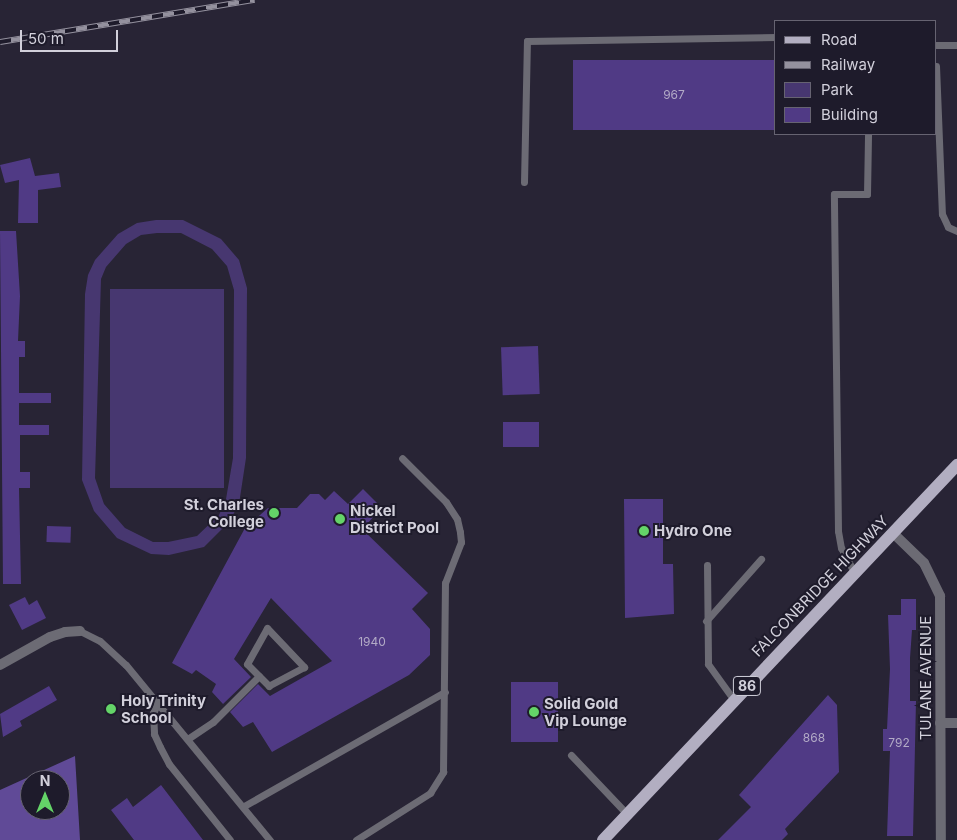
<!DOCTYPE html>
<style>
body{margin:0}
#map{position:relative;width:957px;height:840px;overflow:hidden;background:#282435;font-family:Inter,sans-serif}
div>[style]{position:absolute}
.green>*{inset:0;background:#473770;transform-origin:0 0}
.forest>*{inset:0;background:#604a97}
.building>*{inset:0;background:#503a85;transform-origin:0 0}
.service>*{height:7px;margin:-3.5px;padding:0 3.5px;transform-origin:3.5px;border-radius:3.5px;background:#6c6b74}
.minor>*{height:10px;margin:-5px;padding:0 5px;transform-origin:5px;border-radius:5px;background:#6c6b74}
.primary>*{height:12px;margin:-6px;padding:0 6px;transform-origin:6px;border-radius:6px;background:#b2aec1}
.rail>*{height:5.5px;margin-top:-2.75px;transform-origin:0;background:repeating-linear-gradient(90deg,#1e1b2b 0 11px,#94919e 0 22px);box-sizing:border-box;border-block:1px solid #94919e}
.dots>*{width:14px;height:14px;translate:-50% -50%;box-sizing:border-box;border:2px solid #1e1b2b;border-radius:50%}
span{translate:-50% -50%;white-space:nowrap;text-align:center;line-height:1.15;-webkit-text-stroke:4px #1e1b2b;paint-order:stroke}
.number-label{font-size:12px;color:#b2aac6}
.number-label span{-webkit-text-stroke-width:0}
.shield-label span{padding:1px 4px;background:#1e1b2b;border:1px solid;border-radius:4px;-webkit-text-stroke-width:0}
.shield-label{font-size:14px;color:#d2d0db;font-weight:700}
.poi-label{font-size:15px;color:#d2d0db;font-weight:700}
.right{translate:-100% -50%;text-align:right}
.left{translate:0 -50%;text-align:left}
.street-label{font-size:15px;color:#d2d0db}
.legend{position:absolute;left:774px;top:20px;width:162px;height:115px;box-sizing:border-box;background:#1e1b2b;border:1px solid #666371;margin:0;padding:6px 9px;list-style:none;font-size:15px;color:#d2d0db}
.legend li{display:flex;align-items:center;gap:10px;height:25px}
.legend b{width:25px;border:1px solid #666371}
.north{position:absolute;left:20px;top:770px;width:50px;height:50px;box-sizing:border-box;background:#1e1b2b;border:1px solid #666371;border-radius:50%;rotate:0deg;font-size:14px;font-weight:700;line-height:20px;text-align:center;color:#d2d0db}
.north::after{content:'';display:block;margin:auto;width:18px;height:22px;background:#64d468;clip-path:polygon(50% 0,100% 100%,50% 72%,0 100%)}
.scale{position:absolute;left:20px;top:30px;width:98px;height:22px;box-sizing:border-box;border:2px solid #d2d0db;border-top:0;padding-left:6px;font-size:15px;line-height:18px;white-space:nowrap;color:#d2d0db;-webkit-text-stroke:4px #1e1b2b;paint-order:stroke}
</style>
<div id="map">
<div class="green">
<div style="clip-path:polygon(evenodd,156px 220px,183px 220px,221px 239px,239px 260px,247px 288px,246px 458px,239px 504px,229px 522px,204px 547px,169px 555px,151px 554px,117px 538px,94px 511px,82px 480px,85px 294px,88px 275px,95px 260px,118px 234px,137px 223px,156px 220px,157px 233px,181px 233px,212px 249px,227px 266px,234px 290px,233px 458px,226px 499px,219px 515px,197px 536px,168px 542px,153px 542px,125px 528px,104px 504px,95px 478px,101px 279px,106px 267px,126px 244px,141px 235px,157px 233px)"></div>
<div style="left:224px;top:289px;width:199px;height:114px;rotate:90deg"></div>
</div>
<div class="forest">
<div style="clip-path:polygon(evenodd,75px 756px,80px 840px,0 840px,0 790px,75px 756px,30px 780px,60px 780px,60px 810px,30px 810px,30px 780px)"></div>
</div>
<div class="building">
<div style="left:573px;top:60px;width:203px;height:70px"></div>
<div style="clip-path:polygon(30px 158px,35px 176px,59px 173px,61px 187px,38px 190px,38px 223px,18px 223px,19px 180px,5px 183px,0 165px)"></div>
<div style="clip-path:polygon(0 231px,16px 231px,20px 296px,18px 341px,25px 341px,25px 357px,19px 357px,19px 393px,51px 393px,51px 403px,19px 403px,19px 425px,49px 425px,49px 435px,20px 435px,20px 472px,30px 472px,30px 488px,19px 488px,21px 584px,3px 584px)"></div>
<div style="left:538px;top:346px;width:48px;height:37px;rotate:88deg"></div>
<div style="left:539px;top:422px;width:25px;height:36px;rotate:90deg"></div>
<div style="clip-path:polygon(363px 489px,382px 508px,362px 529px,428px 593px,412px 609px,430px 629px,430px 655px,409px 675px,272px 752px,253px 722px,243px 727px,230px 712px,258px 684px,270px 696px,332px 661px,271px 598px,234px 659px,251px 677px,223px 704px,212px 692px,216px 684px,196px 670px,192px 674px,172px 663px,245px 528px,268px 508px,297px 508px,310px 494px,319px 494px,325px 500px,334px 491px,348px 504px)"></div>
<div style="clip-path:polygon(624px 499px,663px 499px,663px 564px,673px 564px,674px 614px,625px 618px)"></div>
<div style="left:47px;top:526px;width:24px;height:16px;rotate:2deg"></div>
<div style="clip-path:polygon(25px 597px,29px 605px,37px 600px,46px 618px,22px 630px,9px 605px)"></div>
<div style="clip-path:polygon(901px 599px,916px 599px,916px 630px,912px 630px,910px 658px,910px 701px,916px 701px,913px 836px,887px 836px,890px 751px,883px 751px,883px 729px,887px 729px,890px 669px,888px 615px,901px 615px)"></div>
<div style="left:511px;top:682px;width:47px;height:60px"></div>
<div style="clip-path:polygon(49px 686px,57px 700px,20px 721px,22px 726px,3px 737px,0 714px)"></div>
<div style="clip-path:polygon(828px 695px,837px 705px,839px 772px,785px 829px,788px 834px,782px 840px,718px 840px,751px 807px,739px 795px)"></div>
<div style="clip-path:polygon(161px 785px,203px 840px,134px 840px,111px 810px,127px 798px,133px 807px)"></div>
</div>
<div class="service">
<div style="left:936px;top:45px;width:21px"></div>
<div style="left:936px;top:66px;width:148px;rotate:87.7deg"></div>
<div style="left:942px;top:214px;width:14px;rotate:65deg"></div>
<div style="left:948px;top:227px;width:10px;rotate:24deg"></div>
<div style="left:524px;top:182px;width:141px;rotate:-88.8deg"></div>
<div style="left:527px;top:41px;width:249px;rotate:-0.9deg"></div>
<div style="left:707px;top:565px;width:99px;rotate:89.4deg"></div>
<div style="left:708px;top:664px;width:44px;rotate:54.2deg"></div>
<div style="left:854px;top:572px;width:27px;rotate:-118deg"></div>
<div style="left:841px;top:548px;width:17px;rotate:-100deg"></div>
<div style="left:838px;top:531px;width:337px;rotate:-90.7deg"></div>
<div style="left:834px;top:194px;width:33px"></div>
<div style="left:867px;top:194px;width:60px;rotate:-89deg"></div>
<div style="left:706px;top:621px;width:83px;rotate:-48.4deg"></div>
<div style="left:267px;top:628px;width:54px;rotate:46.5deg"></div>
<div style="left:304px;top:667px;width:40px;rotate:152deg"></div>
<div style="left:269px;top:686px;width:31px;rotate:-135deg"></div>
<div style="left:247px;top:664px;width:41px;rotate:-60.9deg"></div>
<div style="left:80px;top:631px;width:22px;rotate:27deg"></div>
<div style="left:100px;top:641px;width:35px;rotate:43deg"></div>
<div style="left:126px;top:665px;width:227px;rotate:50.6deg"></div>
<div style="left:158px;top:702px;width:12px;rotate:114deg"></div>
<div style="left:153px;top:713px;width:21px;rotate:87deg"></div>
<div style="left:154px;top:734px;width:14px;rotate:65deg"></div>
<div style="left:160px;top:747px;width:19px;rotate:62deg"></div>
<div style="left:169px;top:764px;width:97px;rotate:51.2deg"></div>
<div style="left:189px;top:738px;width:29px;rotate:-34deg"></div>
<div style="left:213px;top:722px;width:65px;rotate:-45deg"></div>
<div style="left:571px;top:755px;width:81px;rotate:46.5deg"></div>
<div style="left:244px;top:806px;width:231px;rotate:-29.6deg"></div>
<div style="left:356px;top:840px;width:88px;rotate:-32.4deg"></div>
<div style="left:430px;top:793px;width:25px;rotate:-58deg"></div>
<div style="left:443px;top:772px;width:189px;rotate:-89.4deg"></div>
<div style="left:445px;top:583px;width:44px;rotate:-68.7deg"></div>
<div style="left:461px;top:542px;width:10px;rotate:-96deg"></div>
<div style="left:460px;top:532px;width:13px;rotate:-103deg"></div>
<div style="left:457px;top:519px;width:20px;rotate:-123deg"></div>
<div style="left:446px;top:502px;width:62px;rotate:-135deg"></div>
</div>
<div class="minor">
<div style="left:893px;top:533px;width:43px;rotate:44.1deg"></div>
<div style="left:924px;top:563px;width:37px;rotate:64deg"></div>
<div style="left:940px;top:596px;width:244px;rotate:89.8deg"></div>
<div style="left:0;top:665px;width:57px;rotate:-29.2deg"></div>
<div style="left:50px;top:637px;width:16px;rotate:-18deg"></div>
<div style="left:65px;top:632px;width:15px;rotate:-4deg"></div>
<div style="left:940px;top:723px;width:17px"></div>
</div>
<div class="primary">
<div style="left:603px;top:840px;width:516px;rotate:-46.65deg"></div>
</div>
<div class="rail">
<div style="left:0;top:42px;width:258px;rotate:-9.4deg"></div>
</div>
<div class="dots">
<div style="left:274px;top:513px;background:#64d468"></div>
<div style="left:340px;top:519px;background:#64d468"></div>
<div style="left:644px;top:531px;background:#64d468"></div>
<div style="left:111px;top:709px;background:#64d468"></div>
<div style="left:534px;top:712px;background:#64d468"></div>
</div>
<div class="number-label">
<span style="left:674px;top:95px">967</span>
<span style="left:372px;top:642px">1940</span>
<span style="left:814px;top:738px">868</span>
<span style="left:899px;top:743px">792</span>
</div>
<div class="shield-label">
<span style="left:747px;top:686px">86</span>
</div>
<div class="poi-label">
<span class="right" style="left:264px;top:513px">St. Charles<br>College</span>
<span class="left" style="left:350px;top:519px">Nickel<br>District Pool</span>
<span class="left" style="left:654px;top:531px">Hydro One</span>
<span class="left" style="left:121px;top:709px">Holy Trinity<br>School</span>
<span class="left" style="left:544px;top:712px">Solid Gold<br>Vip Lounge</span>
</div>
<div class="street-label">
<span style="left:820px;top:586px;rotate:-46deg">FALCONBRIDGE HIGHWAY</span>
<span style="left:926px;top:678px;rotate:-90deg">TULANE AVENUE</span>
</div>
<ul class="legend">
<li><b style="height:6px;background:#b2aec1"></b>Road</li>
<li><b style="height:6px;background:#94919e"></b>Railway</li>
<li><b style="height:14px;background:#473770"></b>Park</li>
<li><b style="height:14px;background:#503a85"></b>Building</li>
</ul>
<div class="north">N</div>
<div class="scale">50 m</div>
</div>
